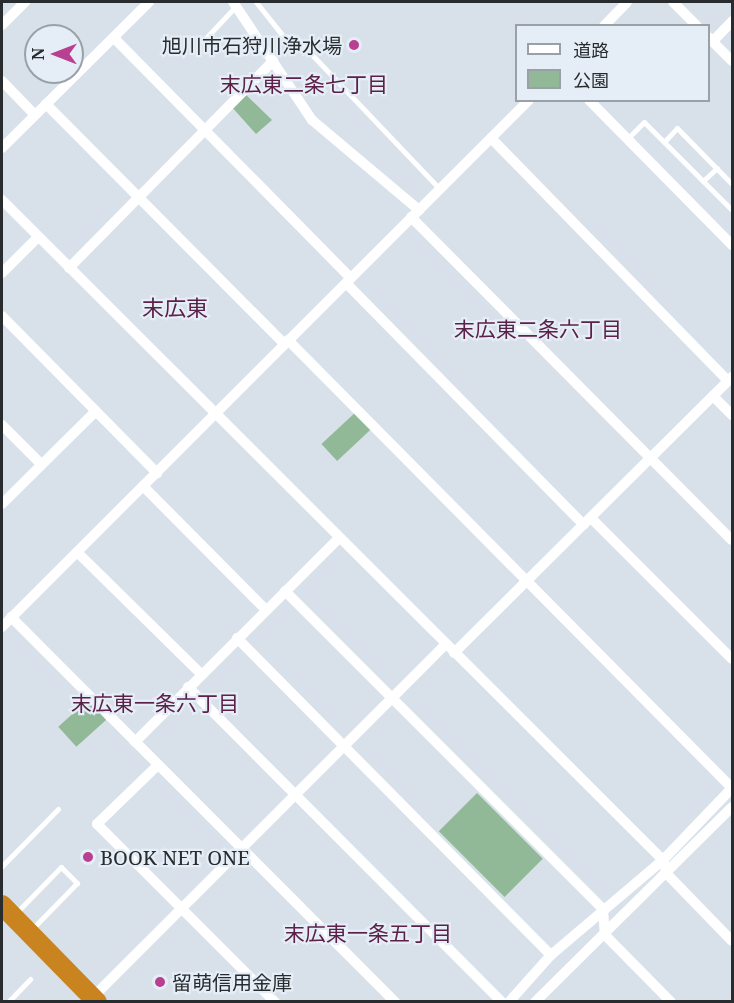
<!DOCTYPE html>
<meta charset="utf-8">
<style>
body{margin:0}
#map{position:relative;width:734px;height:1003px;overflow:hidden;background:#d8e1ea;font-family:"Noto Serif","Noto Sans JP",serif}
div>[style]{position:absolute}
.green>*{inset:0;background:#91b997;transform-origin:0 0}
.lane>*{height:5px;margin:-2.5px;padding:0 2.5px;transform-origin:2.5px;border-radius:2.5px;background:#fff}
.street>*{height:10px;margin:-5px;padding:0 5px;transform-origin:5px;border-radius:5px;background:#fff}
.highway>*{height:20px;margin:-10px;padding:0 10px;transform-origin:10px;border-radius:10px;background:#c98420}
.dots>*{width:16px;height:16px;translate:-50% -50%;box-sizing:border-box;border:3px solid #e5eef7;border-radius:50%}
span{translate:-50% -50%;white-space:nowrap;text-align:center;line-height:1.15;-webkit-text-stroke:4.5px #e5eef7;paint-order:stroke}
.poi-label{font-size:20px;color:#292c2f}
.right{translate:-100% -50%;text-align:right}
.left{translate:0 -50%;text-align:left}
.neighbourhood-label{font-size:21px;color:#5c2148}
.quarter-label{font-size:22px;color:#5c2148}
.frame{position:absolute;inset:0;border:3px solid #292c2f;pointer-events:none}
.legend{position:absolute;left:515px;top:24px;width:195px;height:78px;box-sizing:border-box;background:#e5eef7;border:2px solid #9aa0a7;margin:0;padding:8px 10px;list-style:none;font-size:18px;color:#292c2f}
.legend li{display:flex;align-items:center;gap:12px;height:30px}
.legend b{width:30px;border:2px solid #9aa0a7}
.north{position:absolute;left:24px;top:24px;width:60px;height:60px;box-sizing:border-box;background:#e5eef7;border:2px solid #9aa0a7;border-radius:50%;rotate:270deg;font-size:16px;font-weight:700;line-height:24px;text-align:center;color:#292c2f}
.north::after{content:'';display:block;margin:auto;width:21px;height:27px;background:#b93f91;clip-path:polygon(50% 0,100% 100%,50% 72%,0 100%)}
</style>
<div id="map">
<div class="green">
<div style="clip-path:polygon(243px 92px,272px 120px,256px 134px,230px 105px)"></div>
<div style="left:358px;top:410px;width:23px;height:50px;rotate:47deg"></div>
<div style="left:88px;top:700px;width:27px;height:40px;rotate:48deg"></div>
<div style="left:477px;top:793px;width:93px;height:54px;rotate:45deg"></div>
</div>
<div class="lane">
<div style="left:256px;top:2px;width:43px;rotate:51.5deg"></div>
<div style="left:283px;top:36px;width:14px;rotate:12deg"></div>
<div style="left:297px;top:39px;width:207px;rotate:46.4deg"></div>
<div style="left:203px;top:41px;width:47px;rotate:-46.7deg"></div>
<div style="left:627px;top:139px;width:24px;rotate:-45deg"></div>
<div style="left:644px;top:122px;width:124px;rotate:45deg"></div>
<div style="left:664px;top:142px;width:19px;rotate:-47deg"></div>
<div style="left:677px;top:128px;width:78px;rotate:45.5deg"></div>
<div style="left:703px;top:181px;width:19px;rotate:-43deg"></div>
<div style="left:2px;top:866px;width:80px;rotate:-45.5deg"></div>
<div style="left:15px;top:914px;width:66px;rotate:-45.6deg"></div>
<div style="left:61px;top:867px;width:23px;rotate:45deg"></div>
<div style="left:77px;top:883px;width:64px;rotate:134.4deg"></div>
<div style="left:8px;top:1002px;width:32px;rotate:-46deg"></div>
</div>
<div class="street">
<div style="left:233px;top:2px;width:142px;rotate:56.2deg"></div>
<div style="left:312px;top:120px;width:140px;rotate:40.1deg"></div>
<div style="left:673px;top:2px;width:34px;rotate:45deg"></div>
<div style="left:2px;top:25px;width:33px;rotate:-45deg"></div>
<div style="left:604px;top:26px;width:33px;rotate:-46deg"></div>
<div style="left:708px;top:37px;width:34px;rotate:45deg"></div>
<div style="left:114px;top:38px;width:337px;rotate:45.4deg"></div>
<div style="left:713px;top:41px;width:28px;rotate:-46deg"></div>
<div style="left:2px;top:81px;width:47px;rotate:45.9deg"></div>
<div style="left:589px;top:100px;width:204px;rotate:45.4deg"></div>
<div style="left:46px;top:104px;width:338px;rotate:45.2deg"></div>
<div style="left:491px;top:138px;width:339px;rotate:45.7deg"></div>
<div style="left:2px;top:148px;width:207px;rotate:-44.8deg"></div>
<div style="left:2px;top:200px;width:934px;rotate:44.96deg"></div>
<div style="left:663px;top:860px;width:15px;rotate:74deg"></div>
<div style="left:667px;top:874px;width:93px;rotate:45.9deg"></div>
<div style="left:411px;top:217px;width:455px;rotate:45.2deg"></div>
<div style="left:69px;top:268px;width:291px;rotate:-45.4deg"></div>
<div style="left:2px;top:273px;width:51px;rotate:-45deg"></div>
<div style="left:346px;top:283px;width:339px;rotate:45.5deg"></div>
<div style="left:2px;top:316px;width:221px;rotate:45.4deg"></div>
<div style="left:288px;top:340px;width:631px;rotate:45.26deg"></div>
<div style="left:713px;top:396px;width:27px;rotate:45deg"></div>
<div style="left:2px;top:425px;width:55px;rotate:45deg"></div>
<div style="left:143px;top:486px;width:175px;rotate:45.2deg"></div>
<div style="left:2px;top:504px;width:132px;rotate:-44.7deg"></div>
<div style="left:591px;top:518px;width:199px;rotate:45deg"></div>
<div style="left:77px;top:552px;width:174px;rotate:44.5deg"></div>
<div style="left:285px;top:591px;width:450px;rotate:45deg"></div>
<div style="left:603px;top:909px;width:26px;rotate:86deg"></div>
<div style="left:605px;top:935px;width:94px;rotate:45.4deg"></div>
<div style="left:11px;top:617px;width:544px;rotate:45.07deg"></div>
<div style="left:2px;top:627px;width:745px;rotate:-45deg"></div>
<div style="left:237px;top:638px;width:446px;rotate:45.3deg"></div>
<div style="left:454px;top:653px;width:392px;rotate:-44.8deg"></div>
<div style="left:188px;top:687px;width:445px;rotate:45.1deg"></div>
<div style="left:135px;top:742px;width:288px;rotate:-45deg"></div>
<div style="left:158px;top:765px;width:85px;rotate:136deg"></div>
<div style="left:97px;top:824px;width:252px;rotate:45deg"></div>
<div style="left:90px;top:1000px;width:503px;rotate:-45deg"></div>
<div style="left:509px;top:1002px;width:63px;rotate:-48.2deg"></div>
<div style="left:551px;top:955px;width:147px;rotate:-40.3deg"></div>
<div style="left:663px;top:860px;width:100px;rotate:-46.2deg"></div>
<div style="left:535px;top:1002px;width:277px;rotate:-44.7deg"></div>
</div>
<div class="highway">
<div style="left:2px;top:905px;width:136px;rotate:45.6deg"></div>
</div>
<div class="dots">
<div style="left:354px;top:45px;background:#b93f91"></div>
<div style="left:88px;top:857px;background:#b93f91"></div>
<div style="left:160px;top:982px;background:#b93f91"></div>
</div>
<div class="poi-label">
<span class="right" style="left:342px;top:45px">旭川市石狩川浄水場</span>
<span class="left" style="left:100px;top:857px">BOOK NET ONE</span>
<span class="left" style="left:172px;top:982px">留萌信用金庫</span>
</div>
<div class="neighbourhood-label">
<span style="left:304px;top:84px">末広東二条七丁目</span>
<span style="left:538px;top:329px">末広東二条六丁目</span>
<span style="left:155px;top:703px">末広東一条六丁目</span>
<span style="left:368px;top:933px">末広東一条五丁目</span>
</div>
<div class="quarter-label">
<span style="left:175px;top:308px">末広東</span>
</div>
<div class="frame"></div>
<ul class="legend">
<li><b style="height:8px;background:#fff"></b>道路</li>
<li><b style="height:16px;background:#91b997"></b>公園</li>
</ul>
<div class="north">N</div>
</div>
